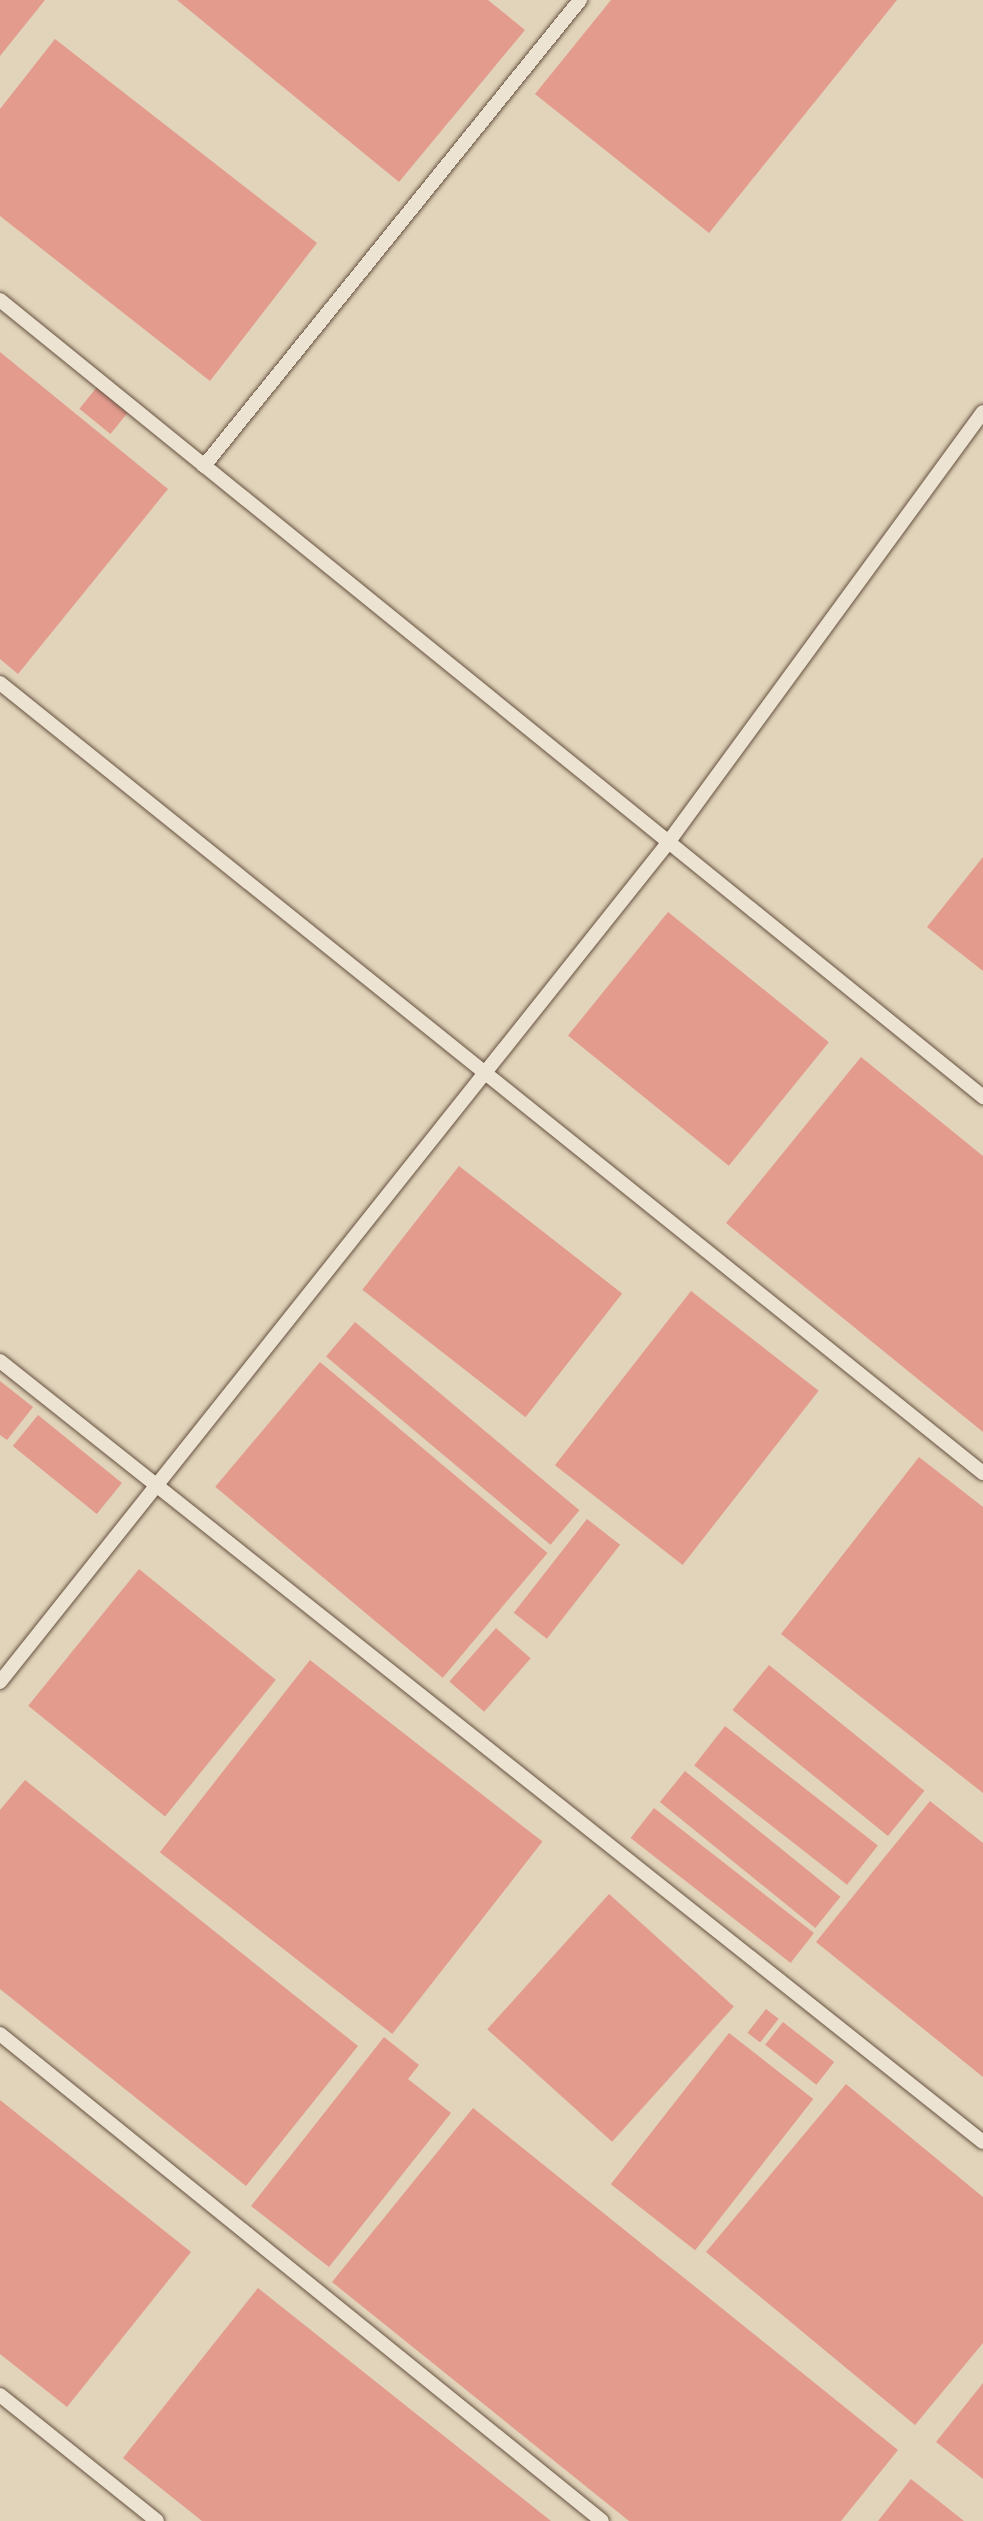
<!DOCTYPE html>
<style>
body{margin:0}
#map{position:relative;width:983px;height:2521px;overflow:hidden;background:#e1d4ba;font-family:"IM FELL Double Pica",serif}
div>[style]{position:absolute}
.building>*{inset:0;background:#e39b8e;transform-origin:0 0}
.roads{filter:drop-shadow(0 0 2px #675140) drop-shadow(0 0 2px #675140)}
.lane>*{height:14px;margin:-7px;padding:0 7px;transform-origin:7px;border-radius:7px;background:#ece3d2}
span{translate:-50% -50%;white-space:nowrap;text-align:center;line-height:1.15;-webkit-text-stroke:6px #ece3d2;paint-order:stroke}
</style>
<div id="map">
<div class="building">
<div style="clip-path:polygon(0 0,45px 0,0 56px)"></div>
<div style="clip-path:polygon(177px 0,488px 0,525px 30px,399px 182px)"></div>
<div style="clip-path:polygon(611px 0,897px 0,709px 233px,535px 94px)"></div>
<div style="clip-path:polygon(55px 39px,317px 243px,210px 381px,0 216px,0 109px)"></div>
<div style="clip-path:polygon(0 352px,168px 489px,18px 674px,0 659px)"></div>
<div style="left:97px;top:387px;width:40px;height:28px;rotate:39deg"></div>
<div style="clip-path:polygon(983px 857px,983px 971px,927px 927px)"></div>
<div style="left:668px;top:912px;width:207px;height:159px;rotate:39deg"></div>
<div style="clip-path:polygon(861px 1057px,983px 1156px,983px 1432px,726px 1223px)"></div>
<div style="left:459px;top:1166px;width:207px;height:157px;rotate:38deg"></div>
<div style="left:691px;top:1291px;width:162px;height:221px;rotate:38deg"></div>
<div style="left:355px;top:1322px;width:293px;height:45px;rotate:40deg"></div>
<div style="left:320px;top:1362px;width:297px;height:163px;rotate:40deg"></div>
<div style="clip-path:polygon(0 1381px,33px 1407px,7px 1440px,0 1435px)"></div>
<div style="left:38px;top:1415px;width:108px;height:40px;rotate:39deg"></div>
<div style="clip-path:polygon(919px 1457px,983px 1507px,983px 1793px,781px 1634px)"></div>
<div style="left:587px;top:1519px;width:42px;height:119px;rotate:38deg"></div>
<div style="left:139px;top:1569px;width:176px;height:176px;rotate:39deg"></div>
<div style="left:496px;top:1628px;width:46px;height:71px;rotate:41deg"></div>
<div style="left:310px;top:1660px;width:295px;height:244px;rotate:38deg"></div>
<div style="left:769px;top:1665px;width:200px;height:58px;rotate:39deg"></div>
<div style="left:725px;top:1726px;width:194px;height:50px;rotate:38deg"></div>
<div style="left:685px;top:1771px;width:200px;height:40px;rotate:39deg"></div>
<div style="clip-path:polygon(25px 1780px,358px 2046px,246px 2186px,0 1989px,0 1810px)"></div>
<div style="clip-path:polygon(930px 1801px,983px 1843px,983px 2077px,816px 1942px)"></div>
<div style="left:654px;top:1808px;width:203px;height:38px;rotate:38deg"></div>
<div style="left:609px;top:1894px;width:168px;height:182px;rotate:42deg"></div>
<div style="left:766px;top:2009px;width:16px;height:30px;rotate:38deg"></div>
<div style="left:783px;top:2022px;width:65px;height:29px;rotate:38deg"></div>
<div style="left:729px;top:2033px;width:107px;height:192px;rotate:38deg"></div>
<div style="clip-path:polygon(384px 2037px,419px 2065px,408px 2079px,451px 2113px,329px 2267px,251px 2206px)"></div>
<div style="clip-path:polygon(846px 2084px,983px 2197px,983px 2343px,915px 2425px,706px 2252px)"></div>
<div style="clip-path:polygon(0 2100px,191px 2252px,67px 2407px,0 2354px)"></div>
<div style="clip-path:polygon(473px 2108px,898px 2450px,841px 2521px,629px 2521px,332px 2282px)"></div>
<div style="clip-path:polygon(258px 2288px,551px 2521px,202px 2521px,123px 2458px)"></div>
<div style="clip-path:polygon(983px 2383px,983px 2479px,936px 2442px)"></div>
<div style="clip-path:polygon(911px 2479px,964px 2521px,878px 2521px)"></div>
</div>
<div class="roads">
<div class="lane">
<div style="left:0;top:300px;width:1266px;rotate:39.03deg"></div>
<div style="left:204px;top:466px;width:599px;rotate:-51.1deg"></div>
<div style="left:0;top:683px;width:1261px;rotate:38.79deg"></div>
<div style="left:0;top:1361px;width:1255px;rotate:38.47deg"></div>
<div style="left:0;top:1682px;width:1071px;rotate:-51.48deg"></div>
<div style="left:667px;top:844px;width:535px;rotate:-53.82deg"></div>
<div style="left:0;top:2034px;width:774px;rotate:38.97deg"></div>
<div style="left:0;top:2395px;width:201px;rotate:38.7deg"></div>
</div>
</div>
</div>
